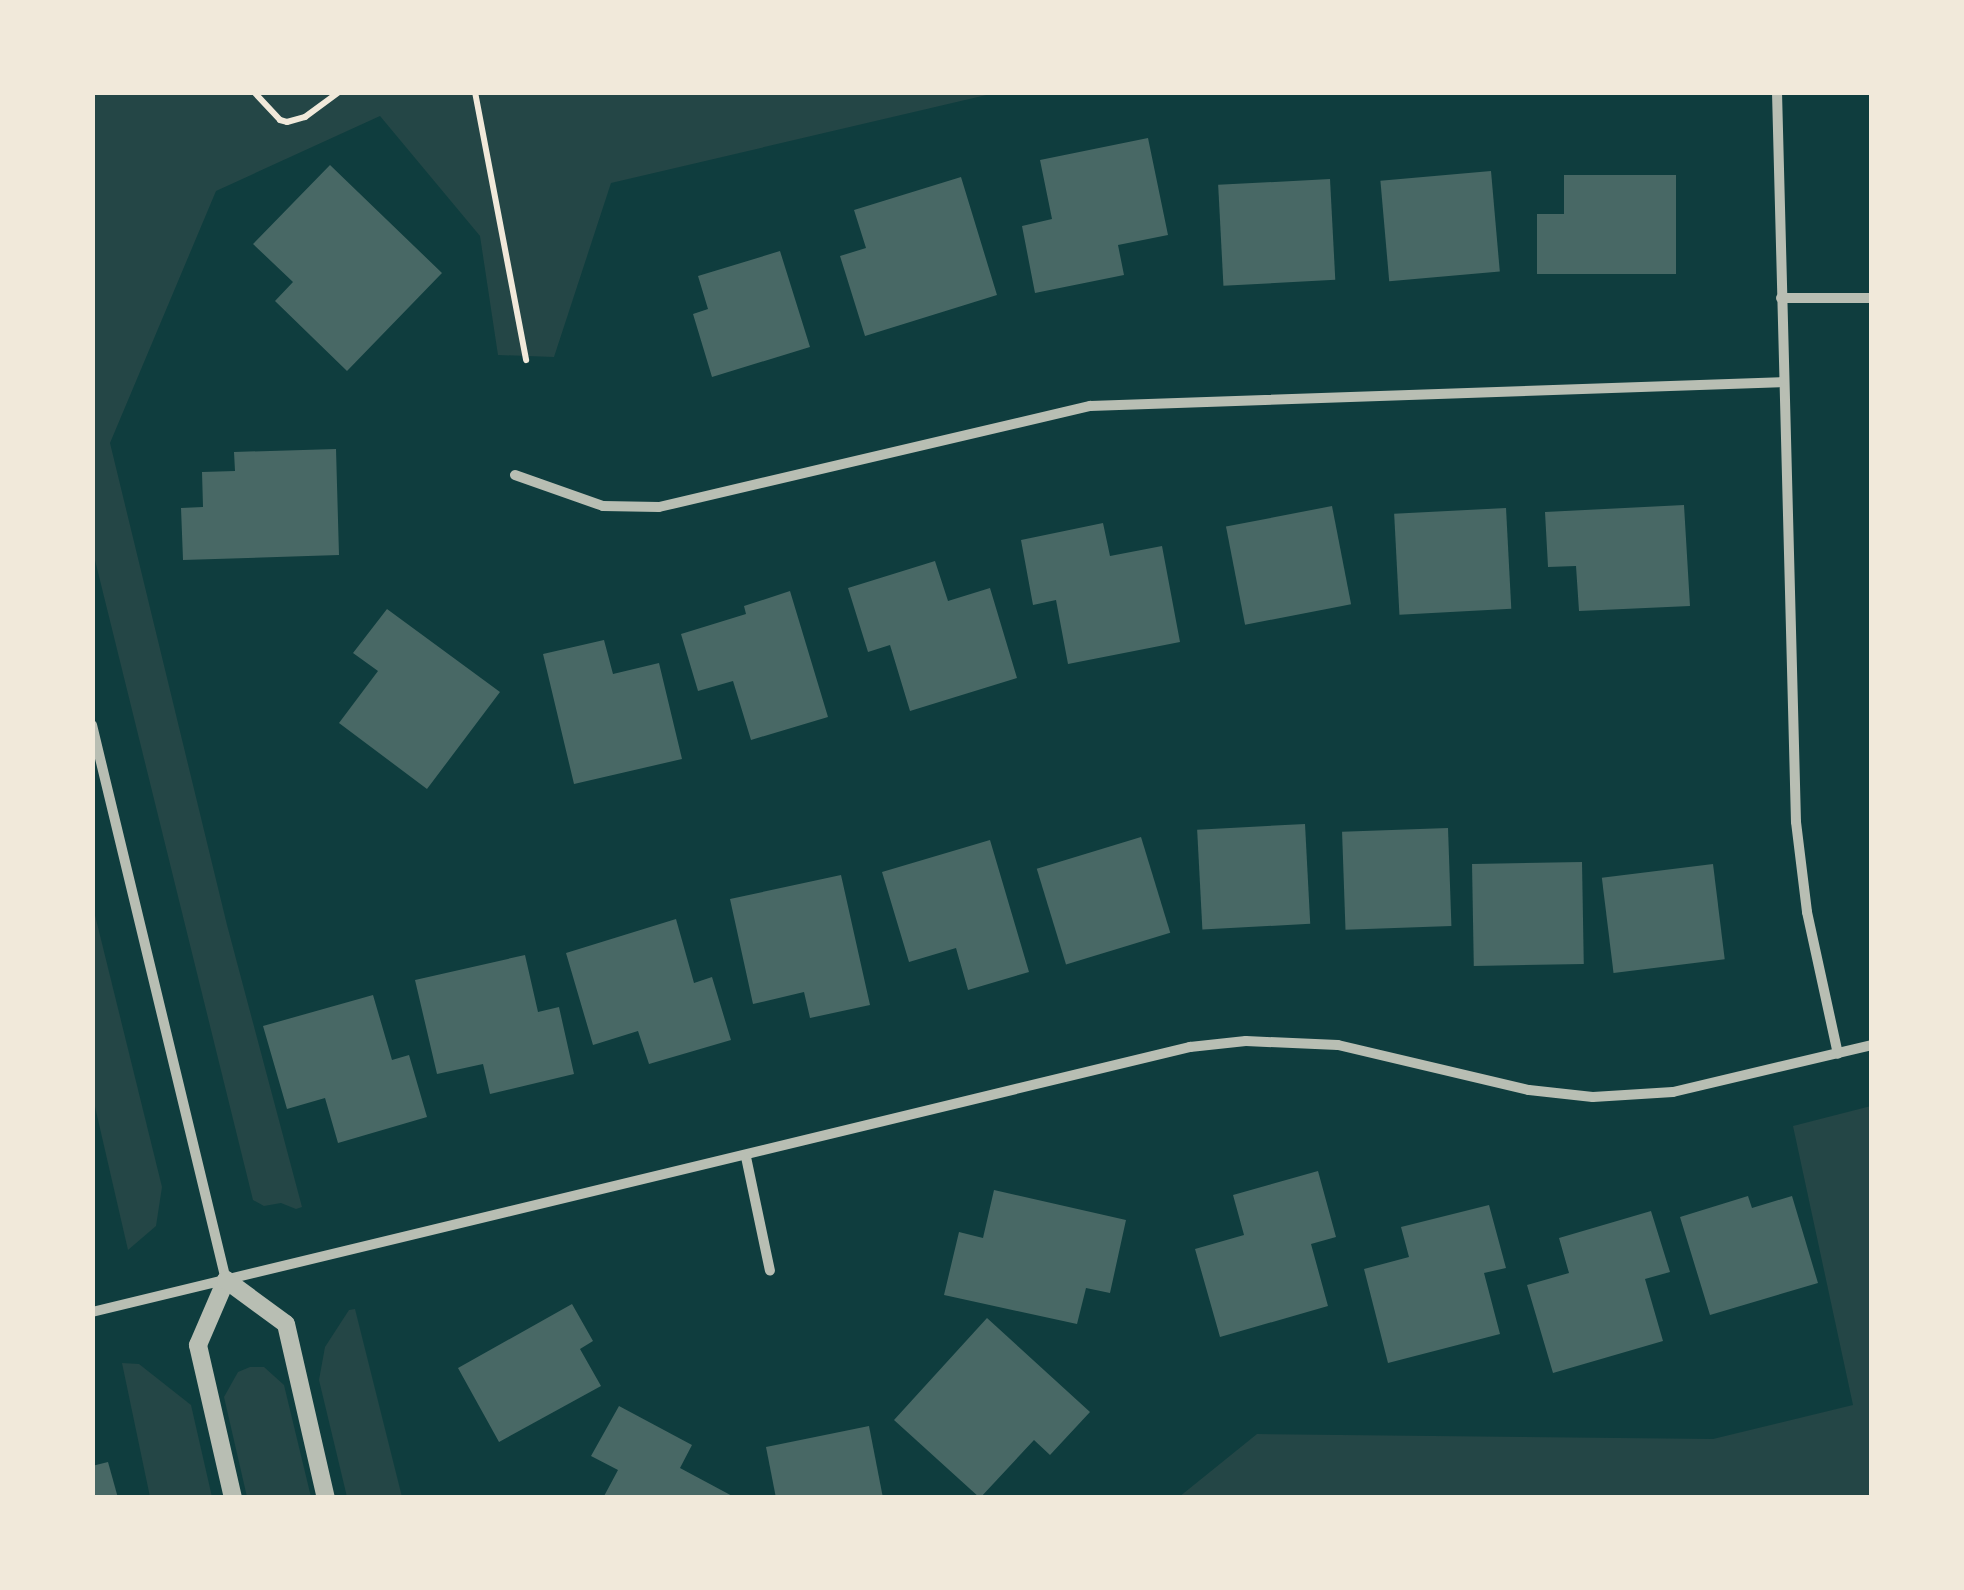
<!DOCTYPE html>
<style>
body{margin:0}
#map{position:relative;width:1964px;height:1590px;overflow:hidden;background:#0f3d3e;font-family:Cabin,sans-serif}
div>[style]{position:absolute}
.green>*{inset:0;background:#244646}
.building>*{inset:0;background:#486865;transform-origin:0 0}
.path>*{height:6px;margin:-3px;padding:0 3px;transform-origin:3px;border-radius:3px;background:#f1e9da}
.minor>*{height:10px;margin:-5px;padding:0 5px;transform-origin:5px;border-radius:5px;background:#b8beb3}
.tertiary>*{height:18px;margin:-9px;padding:0 9px;transform-origin:9px;border-radius:9px;background:#b8beb3}
span{translate:-50% -50%;white-space:nowrap;text-align:center;line-height:1.15;-webkit-text-stroke:8px #f1e9da;paint-order:stroke}
.frame{position:absolute;inset:0;border:95px solid #f1e9da;pointer-events:none}
</style>
<div id="map">
<div class="green">
<div style="clip-path:polygon(92px 93px,995px 93px,611px 183px,554px 357px,498px 355px,480px 236px,380px 116px,216px 191px,110px 443px,227px 925px,302px 1207px,296px 1209px,281px 1203px,264px 1206px,253px 1200px,93px 552px)"></div>
<div style="clip-path:polygon(93px 907px,162px 1187px,156px 1226px,128px 1250px,93px 1098px)"></div>
<div style="clip-path:polygon(1871px 1106px,1871px 1497px,1179px 1497px,1257px 1434px,1713px 1439px,1853px 1405px,1793px 1126px)"></div>
<div style="clip-path:polygon(355px 1309px,402px 1497px,347px 1497px,319px 1380px,325px 1347px,349px 1310px)"></div>
<div style="clip-path:polygon(122px 1363px,139px 1364px,191px 1405px,212px 1497px,150px 1497px)"></div>
<div style="clip-path:polygon(250px 1367px,264px 1367px,284px 1385px,311px 1497px,247px 1497px,224px 1397px,238px 1372px)"></div>
</div>
<div class="building">
<div style="clip-path:polygon(1148px 138px,1168px 235px,1118px 245px,1124px 275px,1035px 293px,1022px 226px,1052px 219px,1040px 160px)"></div>
<div style="clip-path:polygon(330px 165px,442px 273px,347px 371px,275px 301px,293px 282px,253px 244px)"></div>
<div style="left:1491px;top:171px;width:101px;height:111px;rotate:85deg"></div>
<div style="clip-path:polygon(1564px 175px,1676px 175px,1676px 274px,1537px 274px,1537px 214px,1564px 214px)"></div>
<div style="clip-path:polygon(961px 177px,997px 295px,865px 336px,840px 256px,866px 248px,854px 210px)"></div>
<div style="left:1330px;top:179px;width:101px;height:112px;rotate:87deg"></div>
<div style="clip-path:polygon(780px 251px,810px 347px,712px 377px,693px 314px,708px 309px,698px 276px)"></div>
<div style="clip-path:polygon(336px 449px,339px 555px,183px 560px,181px 508px,203px 507px,202px 472px,235px 471px,234px 452px)"></div>
<div style="clip-path:polygon(1684px 505px,1690px 606px,1579px 611px,1576px 566px,1548px 567px,1545px 512px)"></div>
<div style="left:1332px;top:506px;width:100px;height:108px;rotate:79deg"></div>
<div style="left:1506px;top:508px;width:101px;height:112px;rotate:87deg"></div>
<div style="clip-path:polygon(1103px 523px,1110px 556px,1162px 546px,1180px 642px,1068px 664px,1056px 600px,1033px 605px,1021px 540px)"></div>
<div style="clip-path:polygon(935px 561px,948px 601px,990px 588px,1017px 678px,910px 711px,890px 645px,868px 652px,848px 588px)"></div>
<div style="clip-path:polygon(790px 591px,828px 717px,751px 740px,733px 681px,698px 691px,681px 634px,746px 614px,744px 606px)"></div>
<div style="clip-path:polygon(387px 609px,500px 692px,427px 789px,339px 723px,378px 671px,353px 653px)"></div>
<div style="clip-path:polygon(604px 640px,613px 674px,659px 663px,682px 759px,574px 784px,543px 654px)"></div>
<div style="left:1305px;top:824px;width:100px;height:108px;rotate:87deg"></div>
<div style="left:1448px;top:828px;width:98px;height:106px;rotate:88deg"></div>
<div style="left:1141px;top:837px;width:100px;height:109px;rotate:73deg"></div>
<div style="clip-path:polygon(990px 840px,1029px 972px,968px 990px,956px 948px,909px 962px,882px 872px)"></div>
<div style="left:1582px;top:862px;width:102px;height:110px;rotate:89deg"></div>
<div style="left:1713px;top:864px;width:96px;height:112px;rotate:83deg"></div>
<div style="clip-path:polygon(841px 875px,870px 1005px,810px 1018px,804px 992px,753px 1004px,730px 899px)"></div>
<div style="clip-path:polygon(676px 919px,694px 983px,712px 977px,731px 1040px,649px 1064px,638px 1031px,593px 1045px,566px 953px)"></div>
<div style="clip-path:polygon(525px 955px,538px 1012px,559px 1007px,574px 1074px,490px 1094px,483px 1064px,437px 1074px,415px 980px)"></div>
<div style="clip-path:polygon(373px 995px,392px 1060px,409px 1055px,427px 1117px,338px 1143px,325px 1098px,287px 1109px,263px 1026px)"></div>
<div style="clip-path:polygon(1318px 1171px,1336px 1237px,1311px 1244px,1328px 1306px,1220px 1337px,1195px 1249px,1244px 1235px,1233px 1195px)"></div>
<div style="clip-path:polygon(994px 1190px,1126px 1220px,1110px 1293px,1086px 1288px,1077px 1324px,944px 1295px,959px 1232px,983px 1238px)"></div>
<div style="clip-path:polygon(1748px 1196px,1752px 1208px,1792px 1196px,1818px 1283px,1710px 1315px,1680px 1217px)"></div>
<div style="clip-path:polygon(1489px 1205px,1506px 1268px,1484px 1273px,1500px 1334px,1388px 1363px,1364px 1269px,1409px 1257px,1401px 1227px)"></div>
<div style="clip-path:polygon(1651px 1211px,1670px 1272px,1645px 1279px,1663px 1341px,1553px 1373px,1527px 1285px,1569px 1273px,1559px 1238px)"></div>
<div style="clip-path:polygon(572px 1304px,593px 1341px,580px 1349px,601px 1386px,499px 1442px,458px 1368px)"></div>
<div style="clip-path:polygon(987px 1318px,1090px 1412px,1050px 1455px,1034px 1440px,980px 1498px,894px 1420px)"></div>
<div style="clip-path:polygon(619px 1406px,692px 1445px,680px 1468px,736px 1498px,603px 1498px,618px 1470px,591px 1456px)"></div>
<div style="clip-path:polygon(869px 1426px,883px 1498px,776px 1498px,766px 1447px)"></div>
<div style="clip-path:polygon(108px 1462px,118px 1498px,92px 1498px,92px 1466px)"></div>
</div>
<div class="path">
<div style="left:132px;top:92px;width:15px"></div>
<div style="left:254px;top:92px;width:38px;rotate:47deg"></div>
<div style="left:280px;top:120px;width:7px;rotate:16deg"></div>
<div style="left:287px;top:122px;width:19px;rotate:-16deg"></div>
<div style="left:305px;top:117px;width:42px;rotate:-36.3deg"></div>
<div style="left:475px;top:92px;width:273px;rotate:79.2deg"></div>
</div>
<div class="minor">
<div style="left:1777px;top:92px;width:730px;rotate:88.51deg"></div>
<div style="left:1796px;top:822px;width:91px;rotate:83deg"></div>
<div style="left:1807px;top:912px;width:145px;rotate:77.7deg"></div>
<div style="left:1781px;top:298px;width:91px"></div>
<div style="left:515px;top:475px;width:93px;rotate:19.4deg"></div>
<div style="left:603px;top:506px;width:56px;rotate:1deg"></div>
<div style="left:659px;top:507px;width:443px;rotate:-13.2deg"></div>
<div style="left:1090px;top:406px;width:693px;rotate:-1.98deg"></div>
<div style="left:92px;top:725px;width:571px;rotate:76.43deg"></div>
<div style="left:746px;top:1157px;width:116px;rotate:78.1deg"></div>
<div style="left:92px;top:1312px;width:1130px;rotate:-13.57deg"></div>
<div style="left:1190px;top:1047px;width:56px;rotate:-6.1deg"></div>
<div style="left:1246px;top:1041px;width:92px;rotate:2.5deg"></div>
<div style="left:1338px;top:1045px;width:196px;rotate:13.3deg"></div>
<div style="left:1529px;top:1090px;width:64px;rotate:6.2deg"></div>
<div style="left:1593px;top:1097px;width:80px;rotate:-3.6deg"></div>
<div style="left:1673px;top:1092px;width:204px;rotate:-13.3deg"></div>
</div>
<div class="tertiary">
<div style="left:233px;top:1498px;width:157px;rotate:-102.9deg"></div>
<div style="left:198px;top:1345px;width:71px;rotate:-66.7deg"></div>
<div style="left:226px;top:1280px;width:74px;rotate:36.3deg"></div>
<div style="left:286px;top:1324px;width:179px;rotate:77.1deg"></div>
</div>
<div class="frame"></div>
</div>
